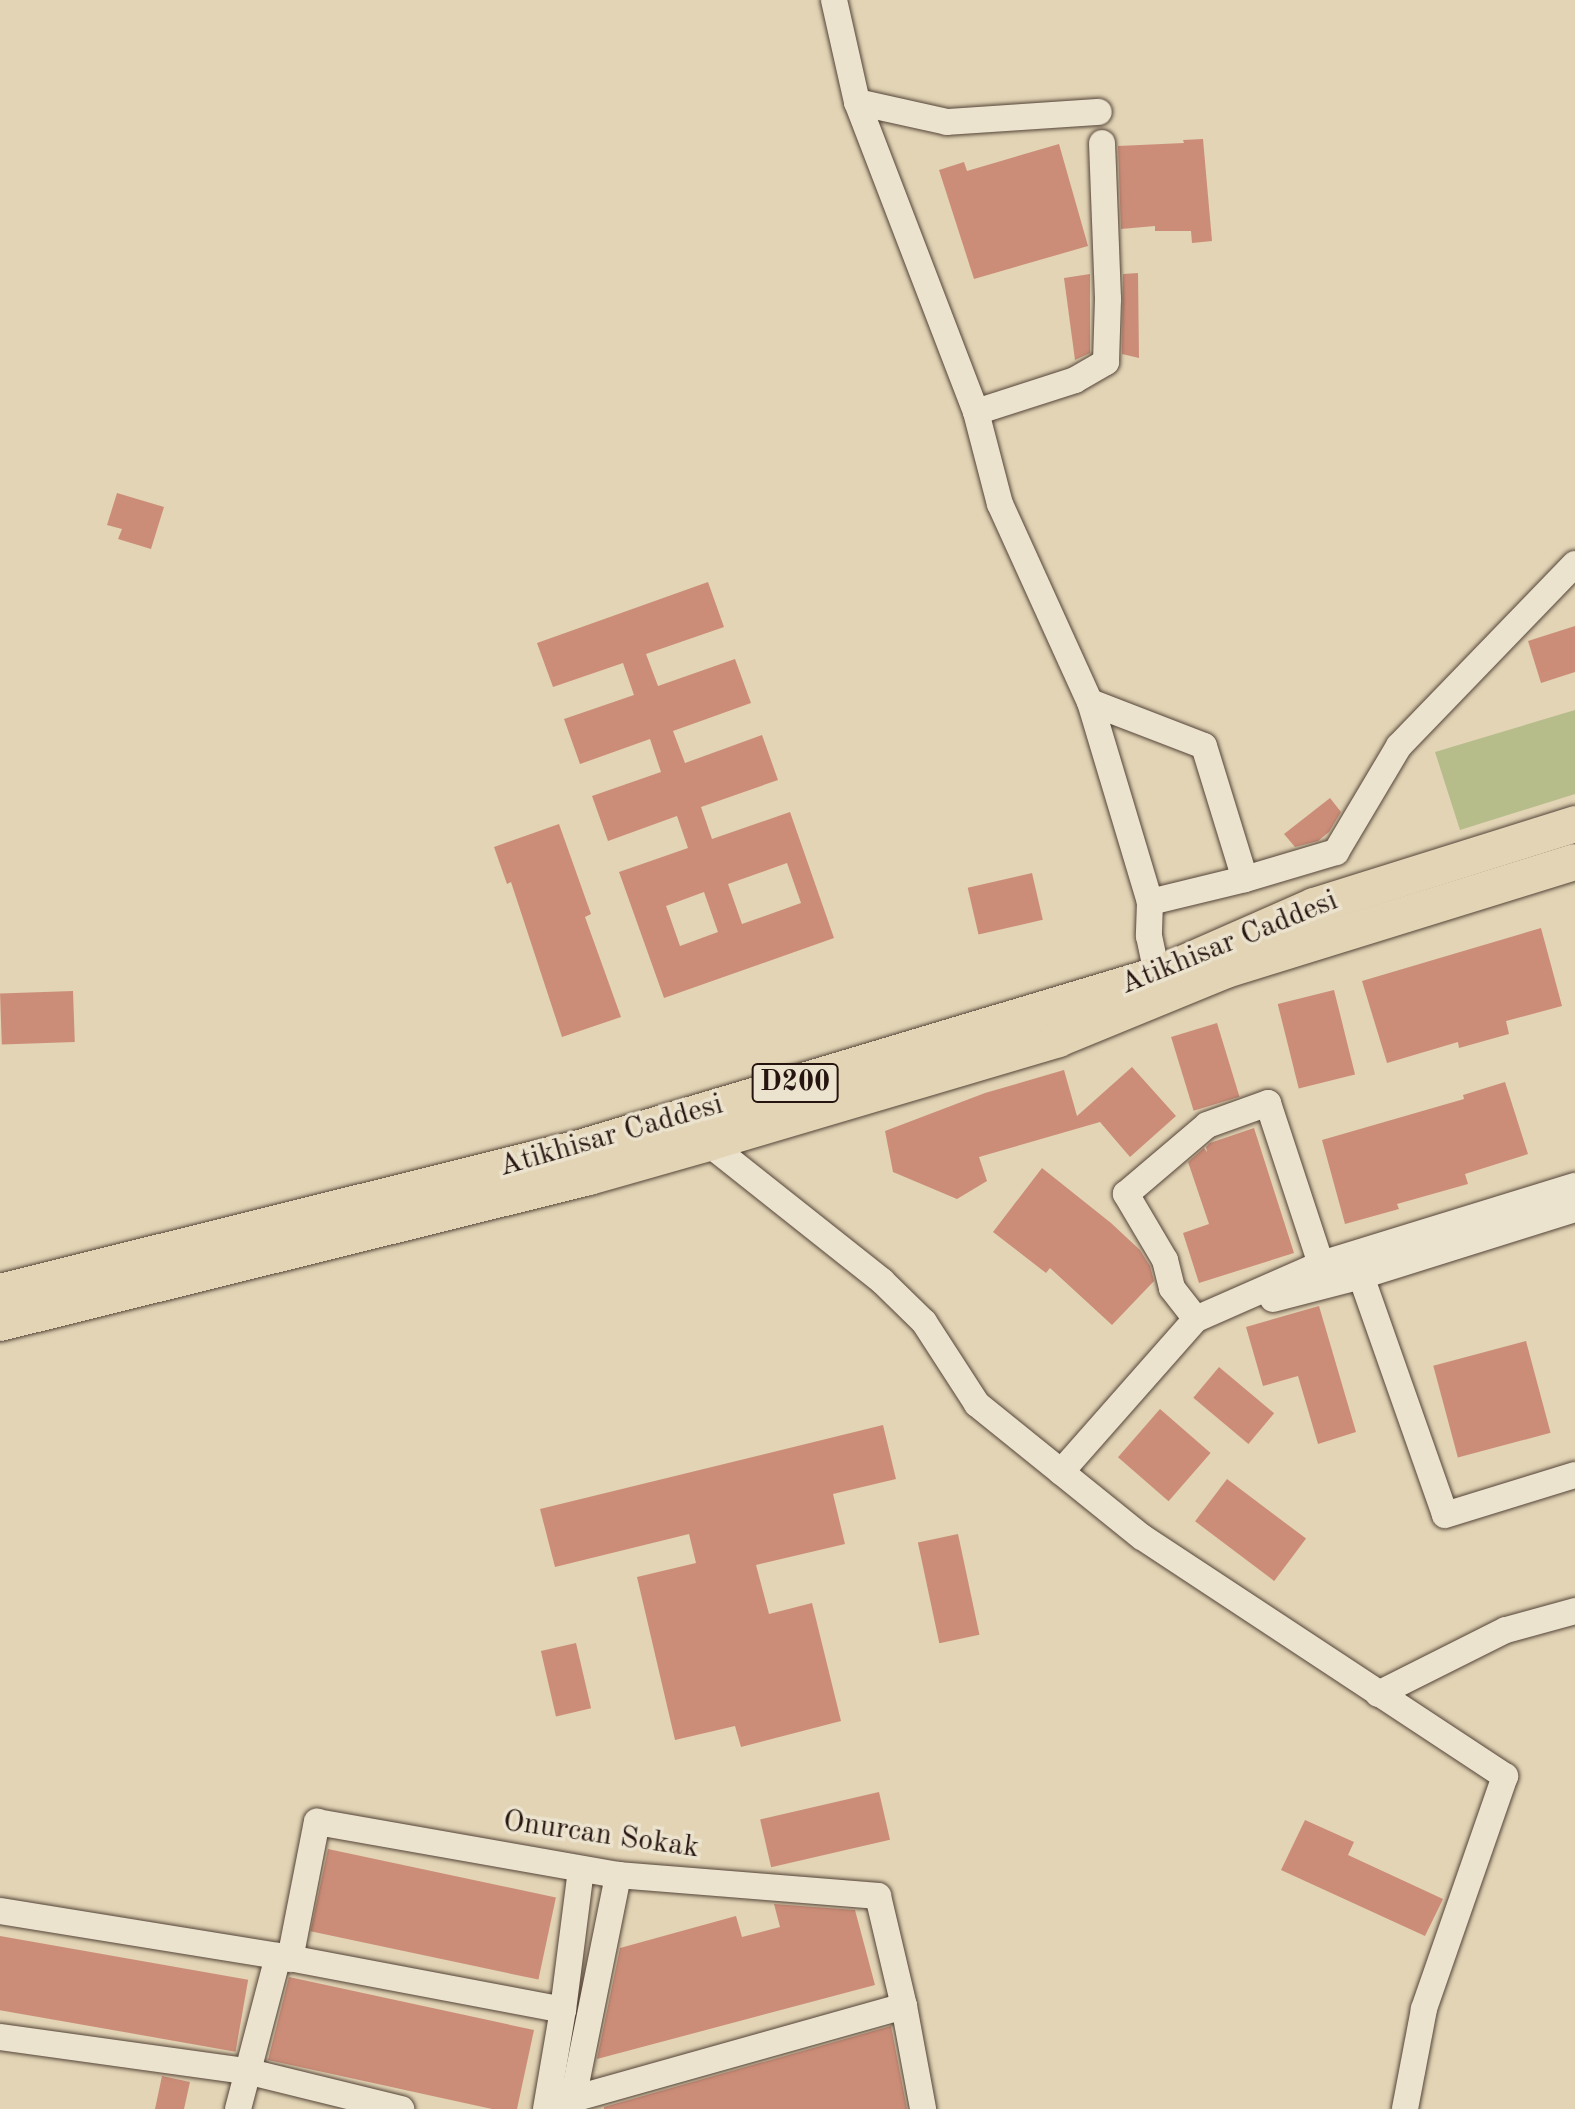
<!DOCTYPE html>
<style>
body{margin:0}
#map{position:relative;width:1575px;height:2109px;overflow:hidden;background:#e2d4b5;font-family:"Old Standard TT",serif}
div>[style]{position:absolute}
.green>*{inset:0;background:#b7bc8b}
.building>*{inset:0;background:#cc8d78;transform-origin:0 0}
.roads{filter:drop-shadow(0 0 2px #544438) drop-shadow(0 0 2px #544438)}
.minor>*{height:26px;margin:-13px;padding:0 13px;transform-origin:13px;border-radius:13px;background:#ece3cf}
.highway>*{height:36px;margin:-18px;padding:0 18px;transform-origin:18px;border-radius:18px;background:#e2d4b5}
span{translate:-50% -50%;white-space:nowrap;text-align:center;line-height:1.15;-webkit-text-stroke:7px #ece3cf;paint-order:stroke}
.shield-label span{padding:2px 6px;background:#ece3cf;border:2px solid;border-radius:6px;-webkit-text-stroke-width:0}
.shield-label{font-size:28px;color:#25140f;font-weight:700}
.street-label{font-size:30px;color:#25140f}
</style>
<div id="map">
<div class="green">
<div style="clip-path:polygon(1575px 710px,1575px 794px,1460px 830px,1435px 752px)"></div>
</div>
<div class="building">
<div style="clip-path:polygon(1203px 139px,1212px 241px,1192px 243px,1191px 231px,1155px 231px,1155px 226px,1121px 229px,1118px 146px,1184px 143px,1183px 140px)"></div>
<div style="clip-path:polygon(1059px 144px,1088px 246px,974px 279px,939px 170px,964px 162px,967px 171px)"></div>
<div style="clip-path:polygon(1138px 273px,1139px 358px,1122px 354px,1123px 274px)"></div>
<div style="clip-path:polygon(1090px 274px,1090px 353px,1075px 360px,1064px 278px)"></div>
<div style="clip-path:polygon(117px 493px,164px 507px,151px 549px,118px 539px,122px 529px,107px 525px)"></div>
<div style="clip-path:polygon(evenodd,708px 582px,724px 627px,646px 654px,658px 686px,735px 659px,751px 703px,673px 731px,685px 763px,762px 735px,778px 780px,701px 807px,712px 839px,790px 812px,834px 938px,664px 998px,619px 872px,688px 848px,677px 816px,608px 841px,592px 796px,661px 772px,650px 739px,580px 764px,564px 719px,634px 695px,623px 663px,553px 687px,537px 643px,708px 582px,787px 863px,801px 903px,742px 924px,728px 884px,787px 863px,708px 582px,704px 892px,718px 932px,680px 946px,666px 906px,704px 892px)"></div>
<div style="clip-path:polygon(1575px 626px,1575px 672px,1541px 683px,1528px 641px)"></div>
<div style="clip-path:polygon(1330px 798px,1341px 812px,1329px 832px,1318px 841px,1295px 847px,1284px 834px)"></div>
<div style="clip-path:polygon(559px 824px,591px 914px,585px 917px,621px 1017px,562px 1037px,511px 882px,507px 884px,494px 847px)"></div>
<div style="left:1032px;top:873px;width:48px;height:66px;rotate:77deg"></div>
<div style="clip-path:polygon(1541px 928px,1562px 1006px,1506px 1021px,1509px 1034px,1459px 1048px,1458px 1042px,1387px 1063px,1362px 981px)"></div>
<div style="left:1334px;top:990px;width:87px;height:58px;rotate:76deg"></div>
<div style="left:73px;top:991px;width:51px;height:73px;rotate:88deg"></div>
<div style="left:1217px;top:1023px;width:77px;height:48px;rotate:73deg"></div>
<div style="clip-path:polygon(1132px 1067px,1176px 1116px,1130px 1157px,1100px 1122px,979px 1157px,987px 1181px,957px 1199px,893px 1172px,885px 1131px,985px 1093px,1064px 1070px,1077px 1116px)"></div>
<div style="clip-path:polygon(1505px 1082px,1528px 1154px,1465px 1174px,1468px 1184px,1397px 1204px,1399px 1209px,1345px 1224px,1322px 1140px,1464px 1099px,1463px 1095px)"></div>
<div style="clip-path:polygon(1254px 1128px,1294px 1253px,1199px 1283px,1183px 1233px,1209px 1224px,1188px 1162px,1204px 1148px,1207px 1152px,1206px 1147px,1210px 1143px)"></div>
<div style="clip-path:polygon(1042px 1168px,1111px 1223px,1140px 1250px,1150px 1266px,1154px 1281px,1112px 1325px,1050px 1268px,1046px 1273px,993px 1232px)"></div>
<div style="clip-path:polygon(1319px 1306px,1356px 1432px,1318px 1444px,1298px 1376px,1263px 1386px,1246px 1327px)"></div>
<div style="left:1526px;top:1341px;width:95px;height:96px;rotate:75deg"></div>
<div style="left:1219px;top:1367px;width:72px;height:40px;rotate:40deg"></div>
<div style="left:1160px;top:1409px;width:67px;height:64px;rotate:41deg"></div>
<div style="clip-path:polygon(883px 1425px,896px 1479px,833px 1494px,845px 1544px,756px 1565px,769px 1614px,812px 1603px,841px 1721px,741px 1747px,735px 1726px,675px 1740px,637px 1577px,696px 1563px,689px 1534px,555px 1567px,540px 1509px)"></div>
<div style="left:1227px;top:1479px;width:99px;height:53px;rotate:37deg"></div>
<div style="left:958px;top:1534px;width:103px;height:41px;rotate:78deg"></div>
<div style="left:576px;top:1643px;width:67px;height:36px;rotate:77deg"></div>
<div style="left:879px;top:1792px;width:49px;height:122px;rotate:77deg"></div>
<div style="clip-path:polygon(1305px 1820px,1354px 1842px,1348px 1855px,1443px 1899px,1425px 1936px,1281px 1870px)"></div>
<div style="left:328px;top:1849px;width:233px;height:84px;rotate:12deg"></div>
<div style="clip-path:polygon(774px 1904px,855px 1910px,875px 1985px,597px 2059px,620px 1948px,736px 1916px,742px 1937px,780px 1927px)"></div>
<div style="left:0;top:1936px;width:252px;height:73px;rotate:10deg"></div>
<div style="clip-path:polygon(289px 1977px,534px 2030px,517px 2109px,492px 2109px,268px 2060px)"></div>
<div style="clip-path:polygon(891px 2026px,907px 2109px,604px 2109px,604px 2107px)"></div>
<div style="clip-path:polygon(162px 2076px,190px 2082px,184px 2109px,155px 2109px)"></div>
</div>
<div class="roads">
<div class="minor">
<div style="left:834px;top:0;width:105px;rotate:77.3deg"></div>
<div style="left:857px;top:102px;width:332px;rotate:69deg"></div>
<div style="left:976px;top:412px;width:95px;rotate:75.4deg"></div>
<div style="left:1000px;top:504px;width:217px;rotate:65.6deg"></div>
<div style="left:1090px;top:702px;width:209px;rotate:73.3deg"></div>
<div style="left:857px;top:102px;width:92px;rotate:12.5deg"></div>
<div style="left:947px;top:122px;width:152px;rotate:-3.8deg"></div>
<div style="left:976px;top:412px;width:104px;rotate:-17.9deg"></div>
<div style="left:1075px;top:380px;width:36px;rotate:-30deg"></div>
<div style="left:1106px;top:362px;width:63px;rotate:-88.2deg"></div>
<div style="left:1108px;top:299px;width:156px;rotate:-92.2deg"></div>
<div style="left:1090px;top:702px;width:122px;rotate:21.1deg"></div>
<div style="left:1204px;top:746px;width:139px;rotate:72.9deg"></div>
<div style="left:1245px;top:879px;width:98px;rotate:166.4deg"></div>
<div style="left:1150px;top:902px;width:34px;rotate:92deg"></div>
<div style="left:1149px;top:936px;width:40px;rotate:78deg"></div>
<div style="left:1245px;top:879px;width:95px;rotate:-16.5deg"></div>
<div style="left:1336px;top:852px;width:123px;rotate:-59.3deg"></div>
<div style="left:1399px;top:746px;width:253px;rotate:-46deg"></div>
<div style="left:708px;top:1143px;width:222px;rotate:38.4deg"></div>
<div style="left:882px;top:1281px;width:59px;rotate:44.3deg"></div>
<div style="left:924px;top:1322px;width:98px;rotate:57.1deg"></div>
<div style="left:977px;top:1404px;width:212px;rotate:38.9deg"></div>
<div style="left:1142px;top:1537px;width:435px;rotate:33.4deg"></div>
<div style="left:1505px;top:1776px;width:247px;rotate:109.2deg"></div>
<div style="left:1424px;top:2009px;width:102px;rotate:100.8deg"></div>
<div style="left:1273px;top:1299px;width:91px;rotate:-14.6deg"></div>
<div style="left:1361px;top:1276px;width:224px;rotate:-17.4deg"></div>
<div style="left:1196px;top:1319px;width:39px;rotate:-128deg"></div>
<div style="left:1172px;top:1288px;width:29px;rotate:-104deg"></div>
<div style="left:1165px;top:1260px;width:77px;rotate:-120.6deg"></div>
<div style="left:1126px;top:1194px;width:106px;rotate:-40.4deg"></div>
<div style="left:1207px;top:1125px;width:65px;rotate:-19.8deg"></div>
<div style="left:1268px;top:1103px;width:169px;rotate:71.8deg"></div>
<div style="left:1321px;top:1264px;width:42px;rotate:16.7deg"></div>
<div style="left:1361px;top:1276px;width:253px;rotate:70.6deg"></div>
<div style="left:1445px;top:1515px;width:136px;rotate:-17.1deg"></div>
<div style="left:1061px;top:1472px;width:204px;rotate:-48.6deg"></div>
<div style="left:1196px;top:1319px;width:137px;rotate:-23.7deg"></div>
<div style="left:1321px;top:1264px;width:266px;rotate:-17.1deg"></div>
<div style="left:1378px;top:1694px;width:143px;rotate:-26.6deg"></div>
<div style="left:1506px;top:1630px;width:72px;rotate:-15.4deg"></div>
<div style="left:0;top:1911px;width:282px;rotate:9.2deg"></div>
<div style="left:278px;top:1956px;width:290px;rotate:10.7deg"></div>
<div style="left:290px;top:1959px;width:140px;rotate:-78.9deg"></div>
<div style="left:317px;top:1822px;width:306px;rotate:10deg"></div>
<div style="left:618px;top:1875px;width:261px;rotate:4.6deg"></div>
<div style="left:878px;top:1896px;width:113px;rotate:76.7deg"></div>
<div style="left:904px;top:2006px;width:105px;rotate:79.5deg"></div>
<div style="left:0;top:2037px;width:248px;rotate:7.9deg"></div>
<div style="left:246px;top:2071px;width:160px;rotate:13.8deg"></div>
<div style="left:573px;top:2099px;width:344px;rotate:-15.7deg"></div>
<div style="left:238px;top:2109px;width:158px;rotate:-75.3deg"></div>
<div style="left:546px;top:2109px;width:100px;rotate:-80.3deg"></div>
<div style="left:563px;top:2010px;width:142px;rotate:-82.7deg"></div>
<div style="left:571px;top:2109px;width:239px;rotate:-78.6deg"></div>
</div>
<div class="highway">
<div style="left:0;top:1292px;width:601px;rotate:-13.97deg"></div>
<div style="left:583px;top:1147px;width:599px;rotate:-16.68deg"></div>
<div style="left:1157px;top:975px;width:171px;rotate:-23.7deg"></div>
<div style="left:1314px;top:906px;width:274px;rotate:-17.4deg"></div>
<div style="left:0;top:1323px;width:607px;rotate:-13.92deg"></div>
<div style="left:589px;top:1177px;width:124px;rotate:-15.9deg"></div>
<div style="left:708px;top:1143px;width:365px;rotate:-16.5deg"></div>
<div style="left:1058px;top:1039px;width:182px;rotate:-22.3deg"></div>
<div style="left:1226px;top:970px;width:365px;rotate:-17.2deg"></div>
</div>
</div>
<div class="shield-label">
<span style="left:795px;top:1083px">D200</span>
</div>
<div class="street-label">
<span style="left:1229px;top:943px;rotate:-22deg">Atikhisar Caddesi</span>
<span style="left:611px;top:1136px;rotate:-16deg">Atikhisar Caddesi</span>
<span style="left:601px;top:1835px;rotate:8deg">Onurcan Sokak</span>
</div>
</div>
